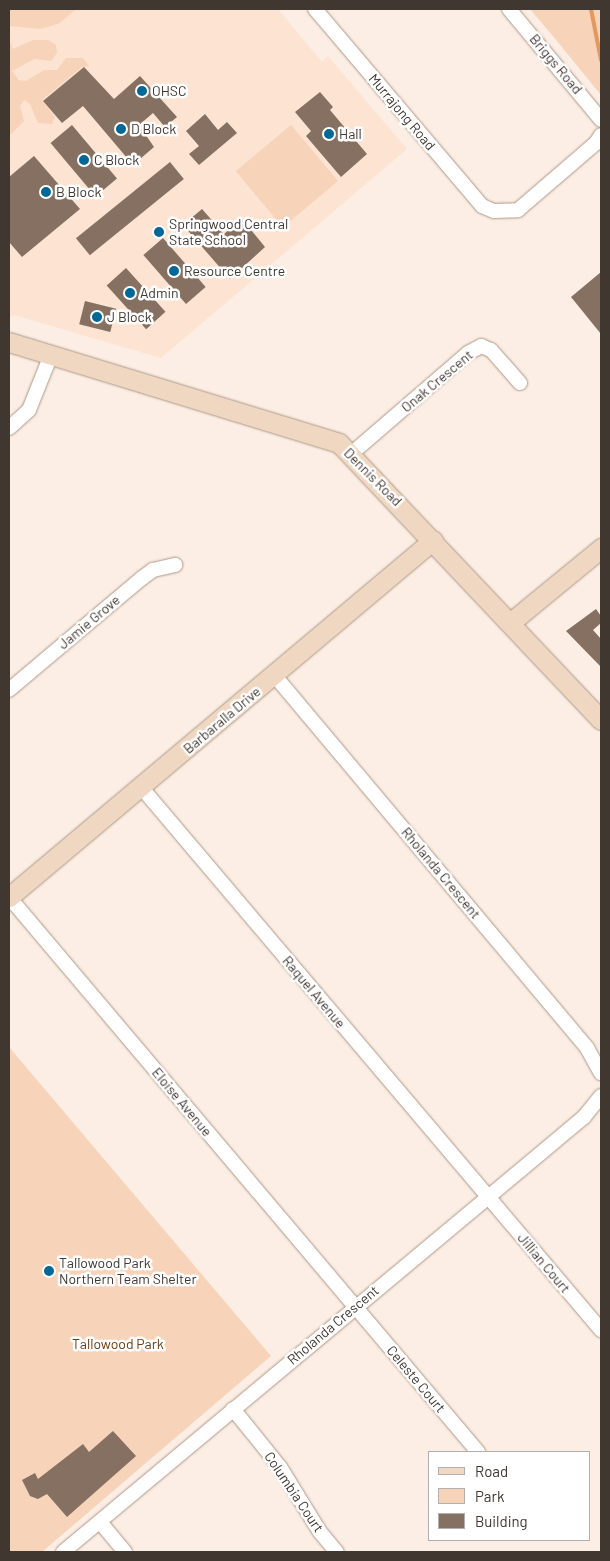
<!DOCTYPE html>
<style>
body{margin:0}
#map{position:relative;width:610px;height:1561px;overflow:hidden;background:#fceee4;font-family:Barlow,sans-serif}
div>[style]{position:absolute}
.built>*{inset:0;background:#fce3d2}
.green>*{inset:0;background:#f7d3b9;transform-origin:0 0}
.stream>*{height:4px;margin:-2px;padding:0 2px;transform-origin:2px;border-radius:2px;background:#e3985e}
.building>*{inset:0;background:#857062;transform-origin:0 0}
.roads{filter:drop-shadow(0 0 1px #ad9888) drop-shadow(0 0 1px #ad9888)}
.street>*{height:14px;margin:-7px;padding:0 7px;transform-origin:7px;border-radius:7px;background:#fff}
.secondary>*{height:19px;margin:-9.5px;padding:0 9.5px;transform-origin:9.5px;border-radius:9.5px;background:#f0d7c1}
.dots>*{width:14px;height:14px;translate:-50% -50%;box-sizing:border-box;border:2px solid #fff;border-radius:50%}
span{translate:-50% -50%;white-space:nowrap;text-align:center;line-height:1.15;-webkit-text-stroke:5px #fff;paint-order:stroke}
.street-label{font-size:14px;color:#403731}
.poi-label{font-size:14px;color:#403731}
.left{translate:0 -50%;text-align:left}
.park-label{font-size:14px;color:#6c3b0f}
.frame{position:absolute;inset:0;border:10px solid #403731;pointer-events:none}
.legend{position:absolute;left:428px;top:1451px;width:162px;height:90px;box-sizing:border-box;background:#fff;border:1px solid #b3afad;margin:0;padding:6px 9px;list-style:none;font-size:15px;color:#403731}
.legend li{display:flex;align-items:center;gap:10px;height:25px}
.legend b{width:25px;border:1px solid #b3afad}
</style>
<div id="map">
<div class="built">
<div style="clip-path:polygon(9px 9px,278px 9px,322px 62px,328px 56px,407px 149px,161px 358px,14px 315px,9px 318px)"></div>
</div>
<div class="green">
<div style="clip-path:polygon(9px 9px,76px 9px,60px 23px,41px 29px,9px 26px)"></div>
<div style="clip-path:polygon(530px 9px,601px 9px,601px 95px,552px 35px)"></div>
<div style="clip-path:polygon(9px 39px,13px 49px,33px 40px,48px 40px,56px 45px,57px 53px,51px 61px,34px 59px,12px 71px,19px 80px,26px 81px,44px 70px,57px 70px,66px 58px,83px 58px,89px 66px,82px 67px,42px 100px,55px 117px,52px 124px,38px 123px,30px 104px,24px 100px,20px 106px,24px 121px,10px 135px)"></div>
<div style="left:291px;top:125px;width:73px;height:72px;rotate:50deg"></div>
<div style="clip-path:polygon(9px 1047px,271px 1356px,42px 1552px,9px 1552px)"></div>
</div>
<div class="stream">
<div style="left:591px;top:9px;width:52px;rotate:78.9deg"></div>
</div>
<div class="building">
<div style="clip-path:polygon(84px 67px,114px 99px,140px 76px,177px 117px,165px 127px,153px 113px,139px 125px,154px 147px,133px 165px,83px 106px,62px 123px,43px 101px)"></div>
<div style="clip-path:polygon(320px 92px,333px 107px,330px 110px,367px 154px,341px 177px,306px 136px,311px 131px,295px 112px)"></div>
<div style="clip-path:polygon(205px 114px,218px 130px,227px 122px,237px 133px,199px 165px,189px 154px,199px 146px,186px 131px)"></div>
<div style="left:72px;top:125px;width:70px;height:28px;rotate:50deg"></div>
<div style="clip-path:polygon(34px 156px,80px 209px,22px 257px,9px 242px,9px 177px)"></div>
<div style="left:170px;top:162px;width:22px;height:121px;rotate:51deg"></div>
<div style="clip-path:polygon(202px 209px,224px 234px,242px 219px,265px 247px,230px 279px,183px 225px)"></div>
<div style="left:163px;top:238px;width:65px;height:26px;rotate:49deg"></div>
<div style="left:126px;top:268px;width:59px;height:26px;rotate:48deg"></div>
<div style="clip-path:polygon(601px 272px,601px 334px,571px 297px)"></div>
<div style="left:85px;top:301px;width:32px;height:24px;rotate:14deg"></div>
<div style="clip-path:polygon(596px 609px,601px 616px,601px 623px,593px 630px,601px 639px,601px 667px,566px 631px)"></div>
<div style="clip-path:polygon(113px 1431px,136px 1456px,67px 1517px,47px 1494px,38px 1499px,30px 1496px,22px 1480px,35px 1473px,38px 1479px,83px 1444px,89px 1452px)"></div>
</div>
<div class="roads">
<div class="street">
<div style="left:315px;top:9px;width:258px;rotate:49.7deg"></div>
<div style="left:482px;top:206px;width:13px;rotate:23deg"></div>
<div style="left:494px;top:211px;width:24px;rotate:-2deg"></div>
<div style="left:518px;top:210px;width:103px;rotate:-40.7deg"></div>
<div style="left:596px;top:143px;width:9px;rotate:-58deg"></div>
<div style="left:509px;top:9px;width:144px;rotate:50.3deg"></div>
<div style="left:9px;top:428px;width:27px;rotate:-42deg"></div>
<div style="left:29px;top:410px;width:59px;rotate:-68.2deg"></div>
<div style="left:351px;top:454px;width:155px;rotate:-40.8deg"></div>
<div style="left:468px;top:353px;width:15px;rotate:-28deg"></div>
<div style="left:481px;top:346px;width:11px;rotate:22deg"></div>
<div style="left:491px;top:350px;width:44px;rotate:48.7deg"></div>
<div style="left:275px;top:676px;width:486px;rotate:50deg"></div>
<div style="left:587px;top:1048px;width:29px;rotate:61deg"></div>
<div style="left:9px;top:690px;width:174px;rotate:-40.1deg"></div>
<div style="left:142px;top:578px;width:14px;rotate:-36deg"></div>
<div style="left:153px;top:570px;width:23px;rotate:-13deg"></div>
<div style="left:141px;top:787px;width:712px;rotate:49.73deg"></div>
<div style="left:9px;top:897px;width:727px;rotate:49.8deg"></div>
<div style="left:233px;top:1409px;width:75px;rotate:51deg"></div>
<div style="left:280px;top:1467px;width:76px;rotate:58.4deg"></div>
<div style="left:320px;top:1532px;width:26px;rotate:50deg"></div>
<div style="left:100px;top:1522px;width:39px;rotate:50deg"></div>
<div style="left:63px;top:1552px;width:679px;rotate:-39.86deg"></div>
<div style="left:584px;top:1117px;width:27px;rotate:-51deg"></div>
</div>
<div class="secondary">
<div style="left:9px;top:342px;width:345px;rotate:17deg"></div>
<div style="left:339px;top:443px;width:381px;rotate:46.6deg"></div>
<div style="left:511px;top:622px;width:117px;rotate:-39.4deg"></div>
<div style="left:9px;top:897px;width:554px;rotate:-40.1deg"></div>
</div>
</div>
<div class="dots">
<div style="left:142px;top:91px;background:#006896"></div>
<div style="left:121px;top:129px;background:#006896"></div>
<div style="left:329px;top:134px;background:#006896"></div>
<div style="left:84px;top:160px;background:#006896"></div>
<div style="left:46px;top:192px;background:#006896"></div>
<div style="left:159px;top:232px;background:#006896"></div>
<div style="left:174px;top:271px;background:#006896"></div>
<div style="left:130px;top:293px;background:#006896"></div>
<div style="left:97px;top:317px;background:#006896"></div>
<div style="left:49px;top:1271px;background:#006896"></div>
</div>
<div class="street-label">
<span style="left:556px;top:64px;rotate:50deg">Briggs Road</span>
<span style="left:402px;top:112px;rotate:50deg">Murrajong Road</span>
<span style="left:437px;top:381px;rotate:-40deg">Onak Crescent</span>
<span style="left:373px;top:477px;rotate:45deg">Dennis Road</span>
<span style="left:89px;top:622px;rotate:-40deg">Jamie Grove</span>
<span style="left:222px;top:720px;rotate:-40deg">Barbaralla Drive</span>
<span style="left:441px;top:873px;rotate:50deg">Rholanda Crescent</span>
<span style="left:314px;top:992px;rotate:50deg">Raquel Avenue</span>
<span style="left:182px;top:1102px;rotate:50deg">Eloise Avenue</span>
<span style="left:544px;top:1263px;rotate:50deg">Jillian Court</span>
<span style="left:333px;top:1325px;rotate:-40deg">Rholanda Crescent</span>
<span style="left:416px;top:1379px;rotate:50deg">Celeste Court</span>
<span style="left:294px;top:1492px;rotate:56deg">Columbia Court</span>
</div>
<div class="poi-label">
<span class="left" style="left:152px;top:91px">OHSC</span>
<span class="left" style="left:131px;top:129px">D Block</span>
<span class="left" style="left:339px;top:134px">Hall</span>
<span class="left" style="left:94px;top:160px">C Block</span>
<span class="left" style="left:56px;top:192px">B Block</span>
<span class="left" style="left:169px;top:232px">Springwood Central<br>State School</span>
<span class="left" style="left:184px;top:271px">Resource Centre</span>
<span class="left" style="left:140px;top:293px">Admin</span>
<span class="left" style="left:107px;top:317px">J Block</span>
<span class="left" style="left:59px;top:1271px">Tallowood Park<br>Northern Team Shelter</span>
</div>
<div class="park-label">
<span style="left:118px;top:1344px">Tallowood Park</span>
</div>
<div class="frame"></div>
<ul class="legend">
<li><b style="height:6px;background:#f0d7c1"></b>Road</li>
<li><b style="height:14px;background:#f7d3b9"></b>Park</li>
<li><b style="height:14px;background:#857062"></b>Building</li>
</ul>
</div>
